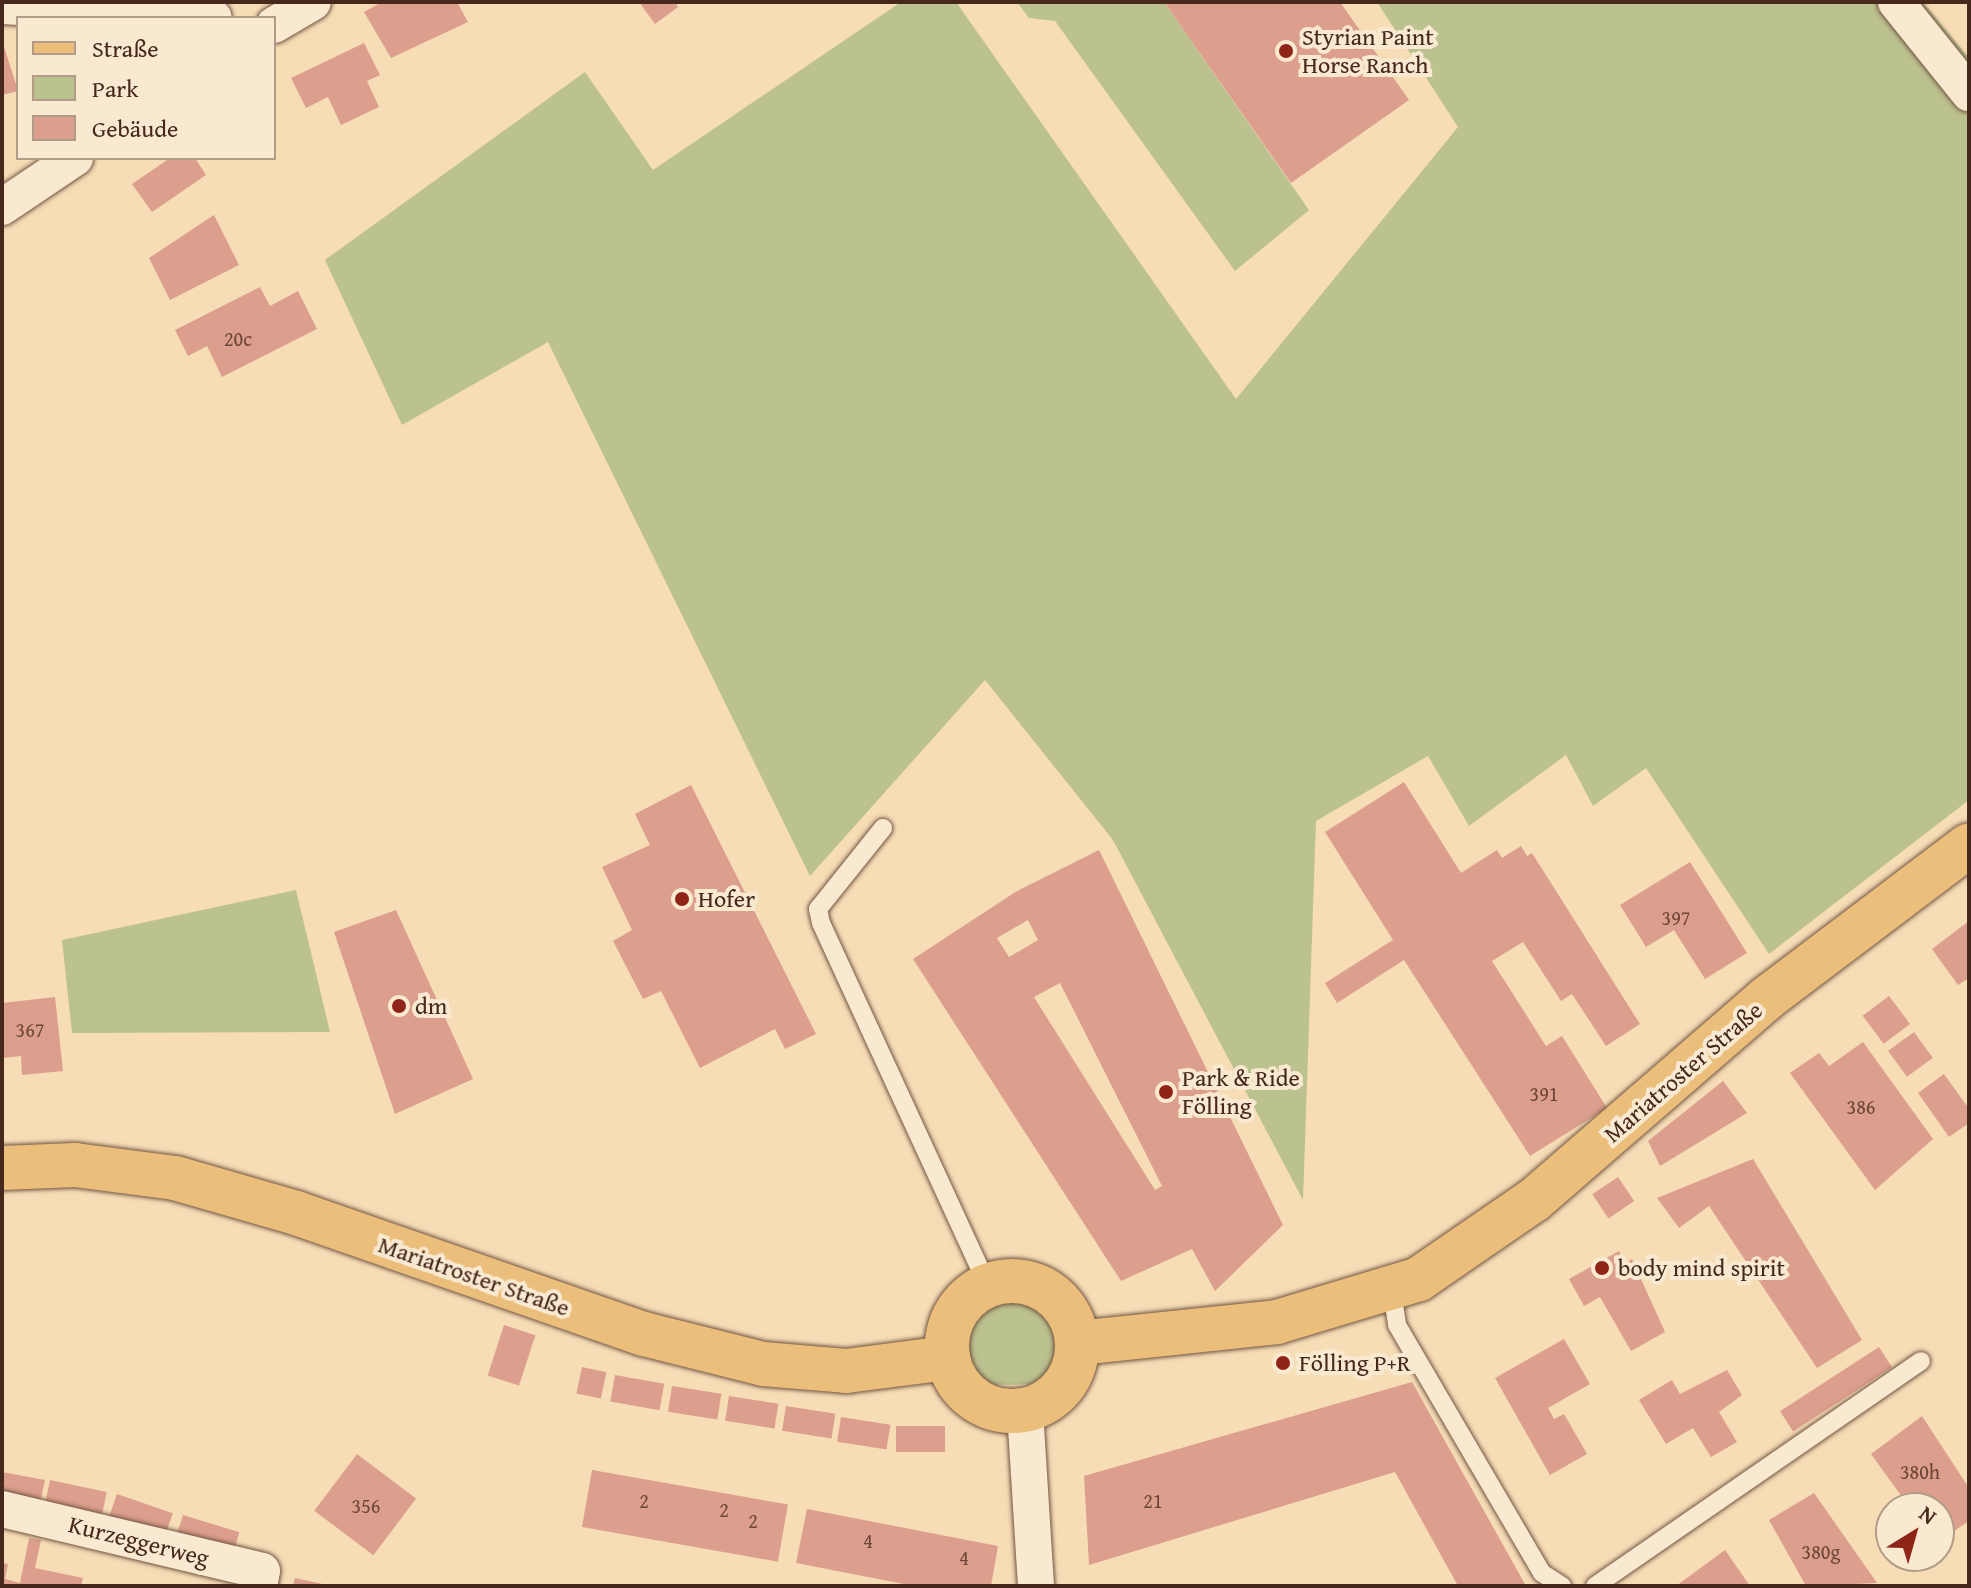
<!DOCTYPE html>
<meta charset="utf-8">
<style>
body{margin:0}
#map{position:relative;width:1971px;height:1588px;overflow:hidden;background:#f6ddb6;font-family:"Gentium Book Plus",serif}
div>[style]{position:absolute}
.green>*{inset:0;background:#bbc18f}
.building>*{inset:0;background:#dc9e8d;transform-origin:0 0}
.roads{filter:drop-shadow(0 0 2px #735542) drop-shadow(0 0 2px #735542)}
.service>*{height:18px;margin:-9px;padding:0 9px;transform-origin:9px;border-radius:9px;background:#f9e9d0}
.minor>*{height:36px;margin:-18px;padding:0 18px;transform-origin:18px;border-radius:18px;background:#f9e9d0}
.primary>*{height:44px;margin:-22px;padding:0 22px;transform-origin:22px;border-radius:22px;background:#ebbe7b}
.primary>.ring{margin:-22px;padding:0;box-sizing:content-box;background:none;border:44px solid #ebbe7b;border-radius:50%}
.dots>*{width:22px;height:22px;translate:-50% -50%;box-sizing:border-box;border:4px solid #f9e9d0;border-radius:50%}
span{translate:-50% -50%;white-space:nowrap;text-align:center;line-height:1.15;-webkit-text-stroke:8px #f9e9d0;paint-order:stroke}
.number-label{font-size:20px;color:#6c4638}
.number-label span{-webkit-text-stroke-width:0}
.poi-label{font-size:24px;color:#47281c}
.left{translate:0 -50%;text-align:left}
.street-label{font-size:24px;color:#47281c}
.frame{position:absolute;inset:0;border:4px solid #47281c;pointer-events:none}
.legend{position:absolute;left:16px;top:16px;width:260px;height:144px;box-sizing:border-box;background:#f9e9d0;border:2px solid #b29c88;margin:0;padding:10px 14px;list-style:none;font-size:24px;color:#47281c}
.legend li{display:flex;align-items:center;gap:16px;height:40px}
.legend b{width:40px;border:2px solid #b29c88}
.north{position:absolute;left:1875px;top:1492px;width:80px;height:80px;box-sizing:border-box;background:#f9e9d0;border:2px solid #b29c88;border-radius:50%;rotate:37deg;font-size:22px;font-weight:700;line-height:32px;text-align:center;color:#47281c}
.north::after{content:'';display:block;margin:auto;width:28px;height:36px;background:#8f2418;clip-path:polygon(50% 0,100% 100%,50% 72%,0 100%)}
</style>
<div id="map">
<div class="green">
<div style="clip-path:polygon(901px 2px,956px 2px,1236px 399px,1458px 127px,1377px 2px,1923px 2px,1969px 58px,1969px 800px,1769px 954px,1646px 768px,1593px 806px,1566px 755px,1469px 826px,1428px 756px,1316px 821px,1303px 1200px,1113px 840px,985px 680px,810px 876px,548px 342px,402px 425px,325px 260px,585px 72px,653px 170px)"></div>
<div style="clip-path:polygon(1017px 2px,1164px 2px,1309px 210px,1235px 271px,1055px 21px,1029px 18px)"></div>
<div style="clip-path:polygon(296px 890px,330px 1032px,72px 1033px,62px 940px)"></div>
<div style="clip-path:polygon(1012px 1295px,1043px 1305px,1061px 1330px,1060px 1361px,1045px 1384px,984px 1385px,966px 1361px,971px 1318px,982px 1306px)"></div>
</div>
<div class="building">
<div style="clip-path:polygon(382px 2px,457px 2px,468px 22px,391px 58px,364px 12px)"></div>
<div style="clip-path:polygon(639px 2px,675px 2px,678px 7px,655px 24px)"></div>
<div style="clip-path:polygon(1164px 2px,1340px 2px,1409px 100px,1291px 183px)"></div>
<div style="clip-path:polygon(2px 40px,18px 91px,2px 95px)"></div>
<div style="clip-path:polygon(364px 43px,380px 75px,367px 81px,379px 107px,341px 125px,328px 97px,306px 108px,291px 78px)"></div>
<div style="clip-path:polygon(170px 158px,195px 158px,206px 175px,152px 212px,132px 184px)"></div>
<div style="clip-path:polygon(214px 215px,239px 265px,170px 300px,149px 258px)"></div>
<div style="clip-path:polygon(260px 287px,270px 306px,298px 291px,317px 329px,222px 377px,207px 346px,188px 356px,175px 330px)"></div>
<div style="clip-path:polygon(1404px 782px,1461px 873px,1497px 850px,1502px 858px,1521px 846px,1527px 856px,1532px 853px,1640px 1024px,1606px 1046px,1572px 994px,1561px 1001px,1523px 942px,1492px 961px,1546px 1046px,1562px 1036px,1607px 1108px,1530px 1156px,1404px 960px,1337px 1003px,1325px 983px,1393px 940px,1325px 832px)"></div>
<div style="clip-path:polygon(691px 785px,816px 1034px,785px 1049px,775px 1029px,700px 1068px,661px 991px,643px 999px,613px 941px,632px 930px,602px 867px,650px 845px,635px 814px)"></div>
<div style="clip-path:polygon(evenodd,1099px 850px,1283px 1225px,1215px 1291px,1192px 1249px,1121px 1281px,913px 959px,1017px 891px,1099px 850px,1028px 920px,1038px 940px,1009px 957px,997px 938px,1028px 920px,1099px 850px,1060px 983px,1162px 1186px,1155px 1190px,1034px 997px,1060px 983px)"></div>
<div style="clip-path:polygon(1690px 862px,1747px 953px,1705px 979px,1674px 930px,1646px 947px,1620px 905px)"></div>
<div style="clip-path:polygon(396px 910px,473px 1079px,395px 1114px,334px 932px)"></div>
<div style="clip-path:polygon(1969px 921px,1969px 978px,1958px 985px,1932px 949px)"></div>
<div style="left:1889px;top:996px;width:35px;height:33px;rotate:53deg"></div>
<div style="clip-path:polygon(55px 997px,63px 1071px,22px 1075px,21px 1056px,2px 1058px,2px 1003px)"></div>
<div style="left:1914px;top:1032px;width:32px;height:32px;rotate:54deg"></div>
<div style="clip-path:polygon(1863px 1042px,1933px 1139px,1875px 1190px,1790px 1073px,1819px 1053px,1829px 1066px)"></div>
<div style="clip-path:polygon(1944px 1074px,1969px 1109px,1969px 1123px,1949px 1137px,1918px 1093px)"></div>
<div style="clip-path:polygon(1723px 1081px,1747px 1113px,1660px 1166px,1648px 1141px)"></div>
<div style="clip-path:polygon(1753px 1159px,1862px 1340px,1817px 1368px,1709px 1206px,1679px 1228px,1657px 1198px)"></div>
<div style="left:1618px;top:1177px;width:29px;height:31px;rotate:56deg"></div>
<div style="clip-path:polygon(1619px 1251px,1626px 1263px,1632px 1259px,1665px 1332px,1631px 1351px,1600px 1297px,1584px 1306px,1569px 1279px)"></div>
<div style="left:504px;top:1325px;width:33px;height:53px;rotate:18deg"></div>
<div style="clip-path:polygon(1564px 1339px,1590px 1384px,1548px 1408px,1554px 1419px,1564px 1414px,1587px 1454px,1550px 1475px,1495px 1378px)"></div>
<div style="left:1879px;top:1347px;width:24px;height:118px;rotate:57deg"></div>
<div style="left:582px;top:1367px;width:25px;height:27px;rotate:12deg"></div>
<div style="clip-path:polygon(1727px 1370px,1742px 1395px,1719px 1412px,1737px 1442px,1711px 1457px,1693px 1428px,1666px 1444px,1639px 1400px,1672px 1380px,1680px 1394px)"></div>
<div style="left:615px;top:1375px;width:50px;height:27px;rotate:10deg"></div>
<div style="clip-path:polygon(1412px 1382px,1526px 1586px,1458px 1586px,1395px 1472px,1089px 1565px,1084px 1476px)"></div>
<div style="left:672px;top:1386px;width:50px;height:26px;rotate:9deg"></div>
<div style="left:729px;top:1396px;width:50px;height:25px;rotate:9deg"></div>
<div style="left:786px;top:1406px;width:50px;height:25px;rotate:9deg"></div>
<div style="clip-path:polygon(1922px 1416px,1969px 1488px,1969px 1521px,1939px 1541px,1939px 1508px,1910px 1508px,1871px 1454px)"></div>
<div style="left:841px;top:1417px;width:50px;height:25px;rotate:9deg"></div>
<div style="left:896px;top:1426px;width:49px;height:26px"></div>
<div style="left:357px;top:1454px;width:74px;height:71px;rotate:37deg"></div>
<div style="left:592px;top:1470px;width:199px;height:58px;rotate:10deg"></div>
<div style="clip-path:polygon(2px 1472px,45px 1480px,39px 1507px,2px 1499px)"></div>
<div style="left:50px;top:1480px;width:58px;height:26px;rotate:12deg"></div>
<div style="clip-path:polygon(1814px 1493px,1877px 1583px,1806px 1586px,1769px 1520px)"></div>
<div style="left:117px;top:1494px;width:59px;height:28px;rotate:19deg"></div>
<div style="clip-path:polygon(807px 1509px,998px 1546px,991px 1586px,914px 1586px,796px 1563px)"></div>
<div style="left:183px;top:1515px;width:59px;height:27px;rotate:17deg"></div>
<div style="clip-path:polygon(29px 1538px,41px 1540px,35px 1568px,83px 1578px,81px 1586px,2px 1586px,2px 1563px,8px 1564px,5px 1579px,20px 1583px)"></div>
<div style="clip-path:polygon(1725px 1550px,1750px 1586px,1676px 1586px)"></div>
<div style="clip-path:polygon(295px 1578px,327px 1585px,327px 1586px,293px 1586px)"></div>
</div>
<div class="roads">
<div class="service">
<div style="left:883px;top:828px;width:104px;rotate:128.7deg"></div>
<div style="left:818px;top:909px;width:14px;rotate:78deg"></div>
<div style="left:821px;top:923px;width:400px;rotate:65.3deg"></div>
<div style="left:1392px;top:1292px;width:33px;rotate:81deg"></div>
<div style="left:1397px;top:1325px;width:287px;rotate:59.7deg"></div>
<div style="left:1542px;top:1573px;width:24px;rotate:33deg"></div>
<div style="left:1595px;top:1586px;width:396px;rotate:-34.6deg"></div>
</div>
<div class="minor">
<div style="left:1896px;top:2px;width:117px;rotate:51.3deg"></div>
<div style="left:2px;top:6px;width:212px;rotate:3.2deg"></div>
<div style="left:274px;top:25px;width:45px;rotate:-30.5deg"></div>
<div style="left:2px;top:207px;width:88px;rotate:-33.9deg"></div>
<div style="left:1025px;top:1411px;width:175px;rotate:86.4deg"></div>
<div style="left:2px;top:1509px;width:267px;rotate:13.4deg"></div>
<div style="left:262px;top:1571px;width:15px;rotate:101deg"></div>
</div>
<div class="primary">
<div style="left:2px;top:1168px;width:73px;rotate:-2.4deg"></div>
<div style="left:75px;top:1165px;width:101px;rotate:7.4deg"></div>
<div style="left:175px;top:1178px;width:126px;rotate:16.1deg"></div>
<div style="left:296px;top:1213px;width:368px;rotate:19.2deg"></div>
<div style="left:644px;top:1334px;width:123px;rotate:14.1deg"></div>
<div style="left:763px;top:1364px;width:83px;rotate:4.8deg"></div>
<div style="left:846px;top:1371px;width:103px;rotate:-7.3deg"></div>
<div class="ring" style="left:947px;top:1281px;width:86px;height:86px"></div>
<div style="left:1078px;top:1343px;width:200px;rotate:-6deg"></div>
<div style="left:1277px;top:1322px;width:148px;rotate:-16.8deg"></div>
<div style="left:1419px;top:1279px;width:140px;rotate:-34.5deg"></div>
<div style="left:1534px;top:1200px;width:308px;rotate:-40.9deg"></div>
<div style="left:1767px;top:998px;width:253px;rotate:-37.1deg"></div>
</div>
</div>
<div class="dots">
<div style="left:1286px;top:51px;background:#8f2418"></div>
<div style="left:682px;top:899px;background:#8f2418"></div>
<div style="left:399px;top:1006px;background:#8f2418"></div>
<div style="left:1166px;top:1092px;background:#8f2418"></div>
<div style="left:1602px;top:1268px;background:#8f2418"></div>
<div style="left:1283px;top:1363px;background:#8f2418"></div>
</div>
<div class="number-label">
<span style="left:238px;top:338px">20c</span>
<span style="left:1676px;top:917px">397</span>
<span style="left:30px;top:1029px">367</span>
<span style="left:1544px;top:1093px">391</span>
<span style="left:1861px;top:1106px">386</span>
<span style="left:1920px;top:1471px">380h</span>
<span style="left:644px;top:1500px">2</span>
<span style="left:1153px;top:1500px">21</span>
<span style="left:366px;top:1505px">356</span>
<span style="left:724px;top:1509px">2</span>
<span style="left:753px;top:1520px">2</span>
<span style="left:868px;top:1540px">4</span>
<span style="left:1821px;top:1551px">380g</span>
<span style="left:964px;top:1557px">4</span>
</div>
<div class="poi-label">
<span class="left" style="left:1302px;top:51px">Styrian Paint<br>Horse Ranch</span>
<span class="left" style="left:698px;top:899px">Hofer</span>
<span class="left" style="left:415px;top:1006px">dm</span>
<span class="left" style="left:1182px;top:1092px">Park &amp; Ride<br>Fölling</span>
<span class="left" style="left:1618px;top:1268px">body mind spirit</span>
<span class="left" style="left:1299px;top:1363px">Fölling P+R</span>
</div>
<div class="street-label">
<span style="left:1683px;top:1072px;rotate:-41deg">Mariatroster Straße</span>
<span style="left:474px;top:1276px;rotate:19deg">Mariatroster Straße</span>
<span style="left:139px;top:1541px;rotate:14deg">Kurzeggerweg</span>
</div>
<div class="frame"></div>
<ul class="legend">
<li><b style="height:10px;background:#ebbe7b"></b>Straße</li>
<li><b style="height:22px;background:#bbc18f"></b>Park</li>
<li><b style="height:22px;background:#dc9e8d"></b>Gebäude</li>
</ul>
<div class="north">N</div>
</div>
